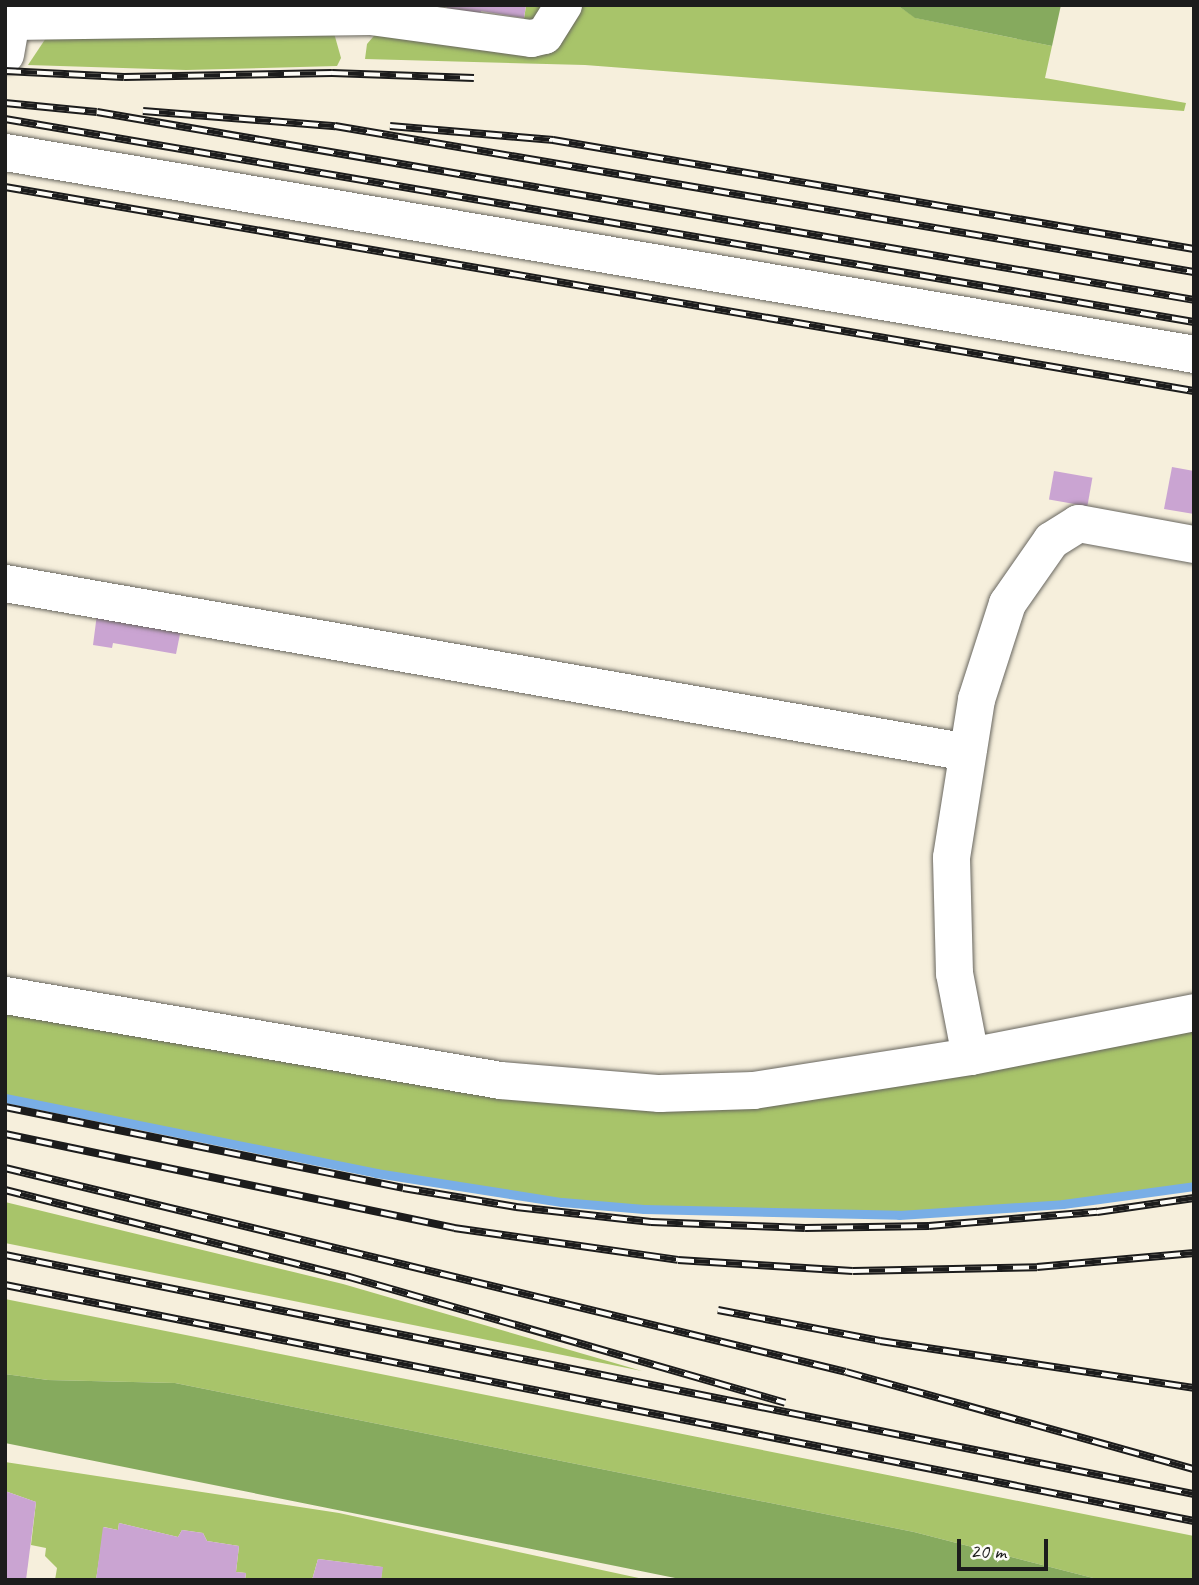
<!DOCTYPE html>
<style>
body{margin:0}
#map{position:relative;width:1199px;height:1585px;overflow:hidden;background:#f6efdc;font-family:Caveat,sans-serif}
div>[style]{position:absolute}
.green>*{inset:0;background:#a8c46a}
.forest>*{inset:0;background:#86aa5e}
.stream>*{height:9px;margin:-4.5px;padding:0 4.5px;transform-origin:4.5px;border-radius:4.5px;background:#79aee6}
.building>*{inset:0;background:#caa4d2;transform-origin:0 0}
.roads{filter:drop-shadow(0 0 2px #68665f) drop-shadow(0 0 2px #68665f)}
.minor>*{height:37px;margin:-18.5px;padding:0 18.5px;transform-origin:18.5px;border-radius:18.5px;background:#fff}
.rail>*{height:8px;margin-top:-4px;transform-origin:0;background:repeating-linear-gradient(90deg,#fdfcf7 0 16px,#1c1c1c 0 32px);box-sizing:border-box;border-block:2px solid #1c1c1c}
span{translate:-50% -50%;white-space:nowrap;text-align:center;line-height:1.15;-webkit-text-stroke:7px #fdfcf7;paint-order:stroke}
.frame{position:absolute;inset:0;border:7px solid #1c1c1c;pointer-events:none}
.scale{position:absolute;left:957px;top:1539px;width:91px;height:32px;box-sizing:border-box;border:4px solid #1c1c1c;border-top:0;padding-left:9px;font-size:21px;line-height:24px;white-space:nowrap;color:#1c1c1c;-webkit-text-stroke:5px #fdfcf7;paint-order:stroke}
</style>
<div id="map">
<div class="green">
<div style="clip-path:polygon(526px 5px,897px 5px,916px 18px,1052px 46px,1045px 78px,1186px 103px,1184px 111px,585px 65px,365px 59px,367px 44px,379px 30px,523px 28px)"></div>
<div style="clip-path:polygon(50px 32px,334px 33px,341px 58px,337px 66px,186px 70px,28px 65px)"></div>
<div style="clip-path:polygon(5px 1006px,545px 1100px,1194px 1023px,1194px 1186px,983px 1210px,812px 1216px,644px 1209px,491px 1193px,5px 1098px)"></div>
<div style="clip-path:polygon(5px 1202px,343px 1284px,642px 1371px,5px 1243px)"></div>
<div style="clip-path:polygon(5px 1299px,1194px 1536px,1194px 1580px,1101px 1580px,914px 1532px,175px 1383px,48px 1380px,5px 1374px)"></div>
<div style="clip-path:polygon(5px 1462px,339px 1513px,648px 1580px,381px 1580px,382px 1567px,318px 1559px,312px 1580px,245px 1580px,246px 1573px,236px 1572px,239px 1546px,207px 1541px,203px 1533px,182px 1530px,178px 1537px,119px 1523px,118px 1530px,104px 1527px,96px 1580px,55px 1580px,57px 1568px,45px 1556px,46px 1548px,31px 1545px,36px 1502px,5px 1491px)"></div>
</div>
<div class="forest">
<div style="clip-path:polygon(897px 5px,1061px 5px,1052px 46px,915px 18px)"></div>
<div style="clip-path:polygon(5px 1374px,48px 1380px,175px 1383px,914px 1532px,1101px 1580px,685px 1580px,5px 1443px)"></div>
</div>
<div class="stream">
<div style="left:5px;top:1098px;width:379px;rotate:11.4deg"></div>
<div style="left:376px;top:1173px;width:188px;rotate:8.9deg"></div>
<div style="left:562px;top:1202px;width:82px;rotate:4.9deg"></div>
<div style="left:644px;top:1209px;width:255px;rotate:1.3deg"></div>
<div style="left:899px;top:1215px;width:164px;rotate:-3.8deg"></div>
<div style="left:1063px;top:1204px;width:132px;rotate:-7.8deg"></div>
</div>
<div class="building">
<div style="clip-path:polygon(447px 5px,526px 5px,524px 18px,481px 11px,479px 21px,446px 15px)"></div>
<div style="clip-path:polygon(1172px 467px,1194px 471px,1194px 514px,1164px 509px)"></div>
<div style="left:1054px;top:471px;width:39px;height:29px;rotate:10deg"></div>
<div style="clip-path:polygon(97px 614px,181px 629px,176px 654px,113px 643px,112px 648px,93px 645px)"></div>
<div style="clip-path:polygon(5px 1491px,36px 1502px,26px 1580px,5px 1580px)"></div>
<div style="clip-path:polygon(119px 1523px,178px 1537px,182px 1530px,203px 1533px,207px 1541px,239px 1546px,236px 1572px,246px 1573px,245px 1580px,96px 1580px,103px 1527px,118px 1530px)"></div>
<div style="clip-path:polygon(318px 1559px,383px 1567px,381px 1580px,312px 1580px)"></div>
</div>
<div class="roads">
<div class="minor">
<div style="left:11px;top:21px;width:359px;rotate:-0.8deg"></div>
<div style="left:370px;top:16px;width:162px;rotate:7.8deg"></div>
<div style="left:531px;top:38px;width:13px;rotate:-13deg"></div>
<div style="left:544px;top:35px;width:36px;rotate:-58deg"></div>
<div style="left:5px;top:54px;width:34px;rotate:-80deg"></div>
<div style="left:5px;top:152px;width:1206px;rotate:9.64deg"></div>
<div style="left:5px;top:583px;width:977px;rotate:9.96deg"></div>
<div style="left:5px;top:995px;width:502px;rotate:9.74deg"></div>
<div style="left:500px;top:1080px;width:160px;rotate:4.7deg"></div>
<div style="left:659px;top:1093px;width:94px;rotate:-1.8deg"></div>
<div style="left:753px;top:1090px;width:220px;rotate:-8.9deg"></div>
<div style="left:970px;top:1056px;width:228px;rotate:-11.1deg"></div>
<div style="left:970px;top:1056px;width:85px;rotate:-100.9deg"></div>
<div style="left:954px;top:973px;width:116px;rotate:-91.5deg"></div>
<div style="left:951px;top:857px;width:160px;rotate:-81deg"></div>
<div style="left:976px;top:699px;width:101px;rotate:-72.1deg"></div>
<div style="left:1007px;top:603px;width:77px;rotate:-55.1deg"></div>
<div style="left:1051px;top:540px;width:32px;rotate:-32deg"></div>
<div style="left:1078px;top:523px;width:118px;rotate:10.3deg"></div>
</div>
</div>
<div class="rail">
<div style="left:5px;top:71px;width:119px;rotate:2.9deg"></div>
<div style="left:124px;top:77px;width:208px;rotate:-1.1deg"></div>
<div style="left:332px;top:73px;width:142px;rotate:2deg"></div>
<div style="left:5px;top:103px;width:92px;rotate:5.6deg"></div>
<div style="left:97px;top:112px;width:1113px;rotate:9.72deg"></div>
<div style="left:143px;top:111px;width:193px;rotate:4.5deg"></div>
<div style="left:335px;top:126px;width:871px;rotate:9.65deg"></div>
<div style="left:5px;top:119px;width:1206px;rotate:9.69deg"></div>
<div style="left:390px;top:126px;width:164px;rotate:4.9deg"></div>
<div style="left:553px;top:140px;width:650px;rotate:9.65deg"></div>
<div style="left:5px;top:187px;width:1206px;rotate:9.74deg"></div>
<div style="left:5px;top:1107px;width:406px;rotate:11.5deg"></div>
<div style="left:403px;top:1188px;width:115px;rotate:9.5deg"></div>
<div style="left:516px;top:1207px;width:136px;rotate:6.3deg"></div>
<div style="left:651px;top:1222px;width:154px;rotate:2.2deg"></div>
<div style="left:805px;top:1228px;width:124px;rotate:-0.9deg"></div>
<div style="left:929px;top:1226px;width:169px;rotate:-4.8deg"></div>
<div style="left:1097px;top:1212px;width:98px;rotate:-8.2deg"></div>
<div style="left:5px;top:1134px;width:459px;rotate:11.8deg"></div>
<div style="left:454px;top:1228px;width:226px;rotate:8.1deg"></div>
<div style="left:678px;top:1260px;width:175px;rotate:3.6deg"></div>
<div style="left:853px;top:1271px;width:184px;rotate:-1.2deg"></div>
<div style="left:1037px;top:1267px;width:158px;rotate:-5.1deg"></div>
<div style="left:5px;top:1168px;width:865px;rotate:13.63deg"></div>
<div style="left:846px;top:1372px;width:361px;rotate:15.6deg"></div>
<div style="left:5px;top:1190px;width:352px;rotate:14.2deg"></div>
<div style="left:346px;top:1276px;width:457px;rotate:16.1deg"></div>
<div style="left:5px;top:1255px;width:1213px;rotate:11.37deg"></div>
<div style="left:5px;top:1285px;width:1212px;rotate:11.23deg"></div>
<div style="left:718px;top:1310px;width:165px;rotate:10.8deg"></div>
<div style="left:880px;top:1341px;width:317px;rotate:8.5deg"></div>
</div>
<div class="frame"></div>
<div class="scale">20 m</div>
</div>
